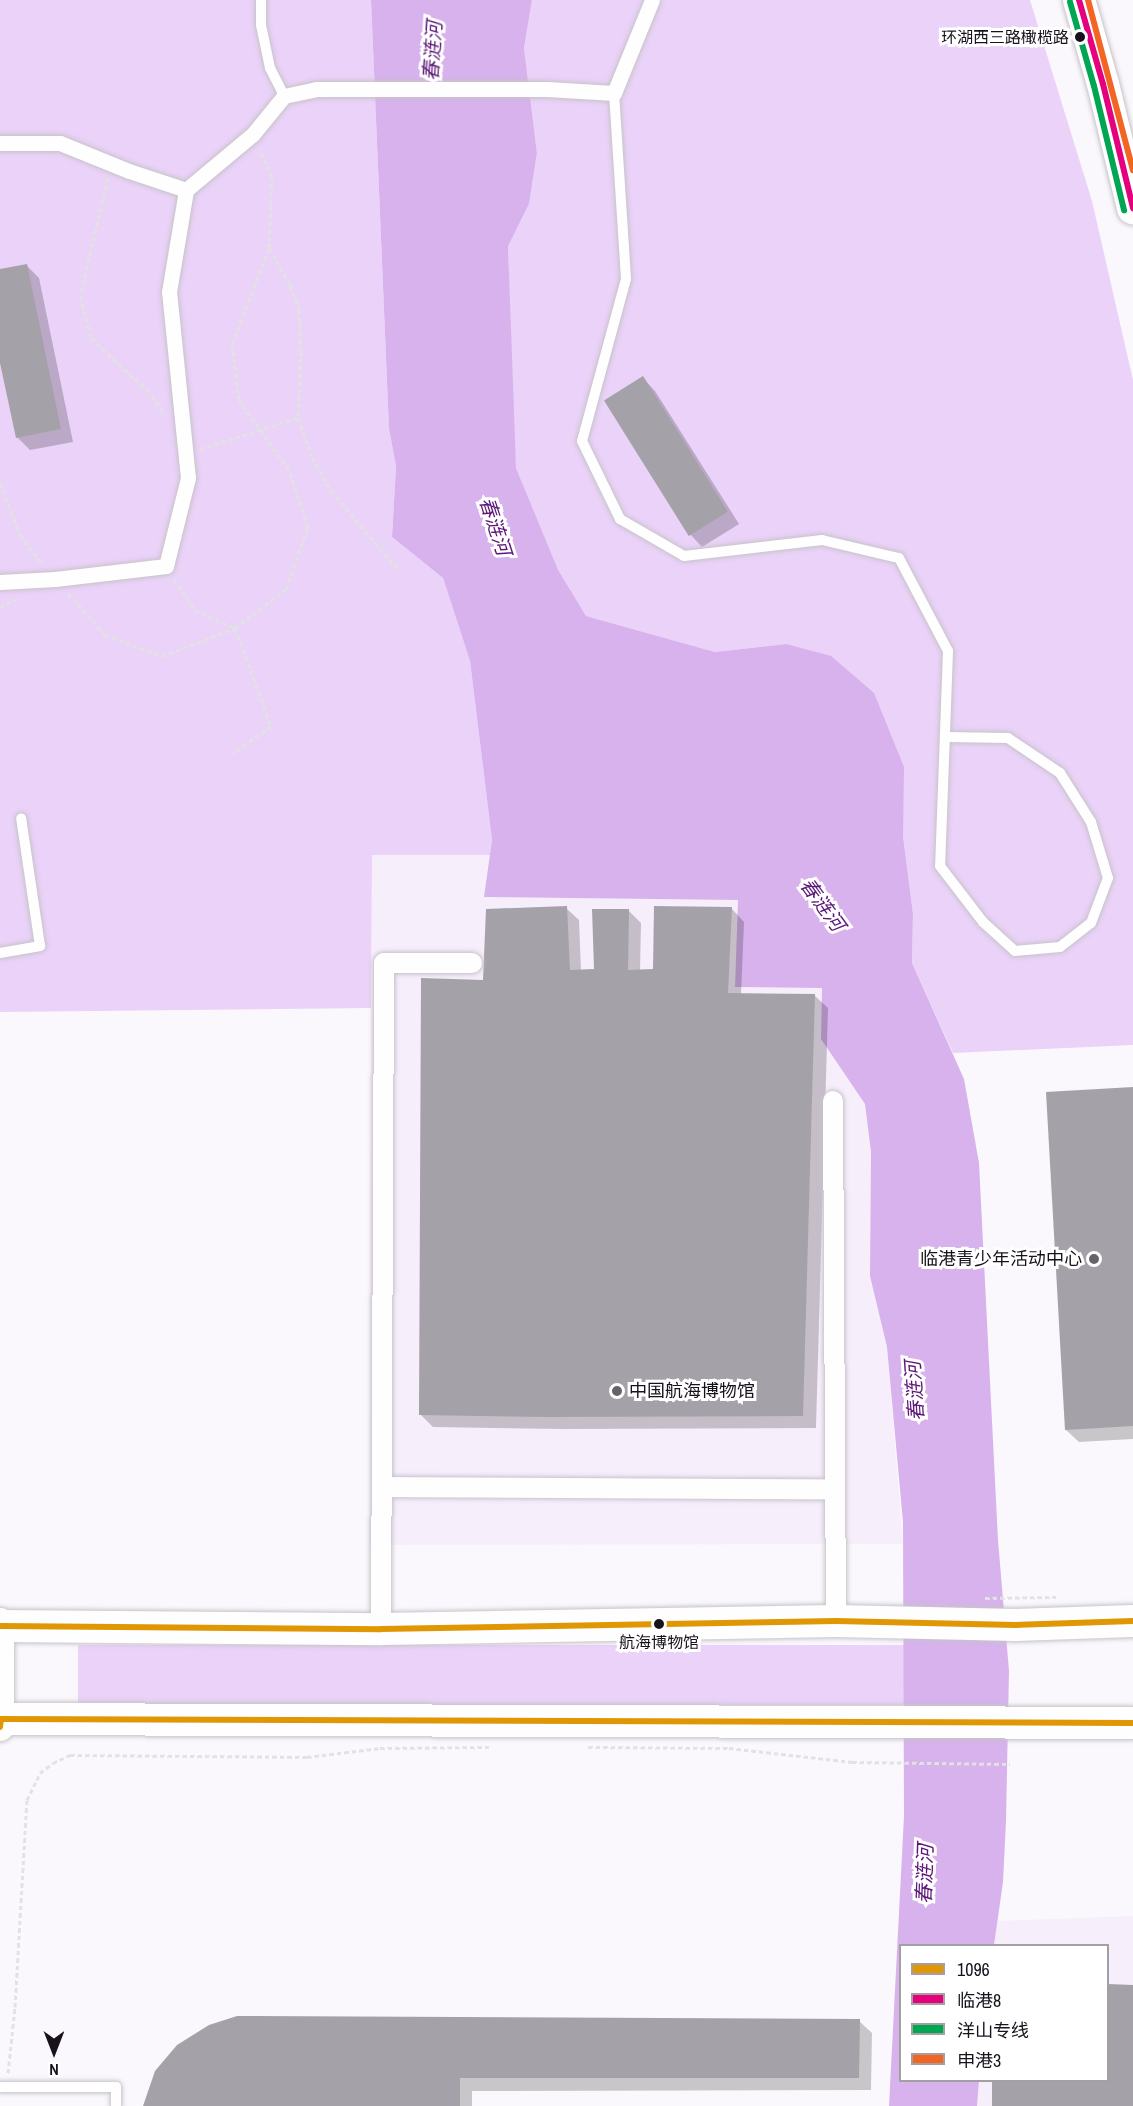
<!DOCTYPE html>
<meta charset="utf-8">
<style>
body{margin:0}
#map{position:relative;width:1133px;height:2106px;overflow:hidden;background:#faf8fc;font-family:"Archivo Narrow","Noto Sans SC",sans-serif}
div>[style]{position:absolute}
.built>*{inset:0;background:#f7eefc}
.green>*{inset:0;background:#ead2f8;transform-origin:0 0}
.water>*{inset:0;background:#d7b2ec}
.shadow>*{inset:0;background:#0003}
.building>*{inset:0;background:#a5a1a8;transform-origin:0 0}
.path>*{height:3px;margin-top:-1.5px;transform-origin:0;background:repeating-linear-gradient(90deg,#e2e2e2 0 4.5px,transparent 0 7.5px)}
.roads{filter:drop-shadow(0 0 2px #c7c3ca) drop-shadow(0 0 2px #c7c3ca)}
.service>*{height:10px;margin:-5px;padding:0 5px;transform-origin:5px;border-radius:5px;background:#fefeff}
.pedestrian>*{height:15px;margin:-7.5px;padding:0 7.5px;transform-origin:7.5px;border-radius:7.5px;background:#fefeff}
.minor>*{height:20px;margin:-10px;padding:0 10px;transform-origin:10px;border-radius:10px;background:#fefeff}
.secondary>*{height:28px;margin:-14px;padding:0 14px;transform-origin:14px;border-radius:14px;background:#fefeff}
.primary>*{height:32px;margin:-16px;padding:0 16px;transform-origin:16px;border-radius:16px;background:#fefeff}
.bus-1>*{height:6px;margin:-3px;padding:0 3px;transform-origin:3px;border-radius:3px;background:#e19703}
.bus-2>*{height:6px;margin:-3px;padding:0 3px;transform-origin:3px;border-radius:3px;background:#e5007d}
.bus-3>*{height:6px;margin:-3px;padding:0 3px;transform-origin:3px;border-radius:3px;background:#00a651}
.bus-4>*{height:6px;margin:-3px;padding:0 3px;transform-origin:3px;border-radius:3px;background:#f26522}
.dots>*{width:16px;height:16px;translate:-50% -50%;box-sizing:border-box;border:3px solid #fff;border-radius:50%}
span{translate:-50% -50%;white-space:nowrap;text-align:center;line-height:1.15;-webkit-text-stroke:6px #fff;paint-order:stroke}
.bus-label{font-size:16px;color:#18121c}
.right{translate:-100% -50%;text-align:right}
.poi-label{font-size:18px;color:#18121c}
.left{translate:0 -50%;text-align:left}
.water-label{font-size:20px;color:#5b1878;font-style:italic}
.legend{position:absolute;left:899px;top:1944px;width:210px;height:138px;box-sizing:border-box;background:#fff;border:2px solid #a3a0a4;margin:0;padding:8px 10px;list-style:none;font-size:18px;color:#18121c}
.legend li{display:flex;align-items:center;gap:12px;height:30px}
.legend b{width:30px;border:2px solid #a3a0a4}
.north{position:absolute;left:24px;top:2022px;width:60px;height:60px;-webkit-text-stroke:4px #fff;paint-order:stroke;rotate:180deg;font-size:16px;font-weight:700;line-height:24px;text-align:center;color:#18121c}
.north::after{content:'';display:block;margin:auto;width:21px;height:27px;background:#18121c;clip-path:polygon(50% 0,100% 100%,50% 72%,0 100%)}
</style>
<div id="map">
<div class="built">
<div style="clip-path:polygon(372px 854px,490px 855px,485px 897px,739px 900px,735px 986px,822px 988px,821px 1039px,865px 1104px,871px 1152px,870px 1276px,887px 1347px,903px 1544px,369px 1545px)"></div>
<div style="clip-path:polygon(1133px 1916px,1133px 2106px,977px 2106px,979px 2081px,1108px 2080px,1108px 1946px,994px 1945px,997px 1921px)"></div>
</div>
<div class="green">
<div style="clip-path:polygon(0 0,371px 0,389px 429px,396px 466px,392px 537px,443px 578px,470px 661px,492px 840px,490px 855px,372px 855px,371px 1008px,0 1012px)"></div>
<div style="clip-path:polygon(532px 0,1030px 0,1092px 201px,1133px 380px,1133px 1045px,953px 1053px,912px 963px,913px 914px,903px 836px,786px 644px,715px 652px,586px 616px,557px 570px,516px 468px,512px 400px,508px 245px,529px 204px,537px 153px,524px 48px)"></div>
<div style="left:904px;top:1645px;width:60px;height:826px;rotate:90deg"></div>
</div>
<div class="water">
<div style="clip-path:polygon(371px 0,532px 0,524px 48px,537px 153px,529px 204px,508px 246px,516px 468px,558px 570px,586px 616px,715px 652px,786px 644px,831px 656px,874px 693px,904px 767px,903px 836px,913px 914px,912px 963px,964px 1079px,979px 1163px,998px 1540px,1009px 1671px,1006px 1821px,1003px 1882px,994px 1945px,900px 1946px,900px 2080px,979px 2081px,977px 2106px,889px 2106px,904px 1816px,903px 1522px,887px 1347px,870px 1276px,871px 1152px,865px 1104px,821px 1039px,822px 988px,735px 987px,738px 900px,484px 897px,492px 840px,470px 661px,443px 578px,392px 537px,396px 466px,389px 429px)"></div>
</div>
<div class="shadow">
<div style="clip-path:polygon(26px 265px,39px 278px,73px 442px,30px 450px,17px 437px,0 355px,0 271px)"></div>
<div style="clip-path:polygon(643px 378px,655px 391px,739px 524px,702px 547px,690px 534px)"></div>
<div style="clip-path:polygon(566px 908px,579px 920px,581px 971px,595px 970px,628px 910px,641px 923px,640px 971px,654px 970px,732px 909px,744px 922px,741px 995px,815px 996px,828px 1008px,816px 1428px,562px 1429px,433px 1427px,420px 1414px,485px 981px)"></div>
<div style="clip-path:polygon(1133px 1089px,1133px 1439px,1079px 1442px,1066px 1430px)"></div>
<div style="clip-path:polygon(1108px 1986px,1133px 1986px,1133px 2106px,993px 2106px,1108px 2080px)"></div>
<div style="clip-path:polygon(859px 2021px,872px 2033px,871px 2090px,472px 2091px,472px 2106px,145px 2106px)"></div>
</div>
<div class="building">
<div style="clip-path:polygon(27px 264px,61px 429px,16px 438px,0 363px,0 269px)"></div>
<div style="left:643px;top:376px;width:160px;height:46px;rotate:58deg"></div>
<div style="clip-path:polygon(567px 906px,570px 970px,594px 969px,592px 909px,629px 909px,628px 970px,653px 969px,654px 906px,732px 907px,728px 993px,815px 994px,803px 1416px,548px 1417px,419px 1415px,421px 978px,483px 980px,486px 909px)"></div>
<div style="clip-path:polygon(1133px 1087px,1133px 1426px,1065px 1430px,1046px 1092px)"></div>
<div style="clip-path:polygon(1108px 1984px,1133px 1985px,1133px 2106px,992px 2106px,992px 2080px,1108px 2080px)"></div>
<div style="clip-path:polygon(237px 2016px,860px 2019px,859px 2078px,460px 2078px,460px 2106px,143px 2106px,155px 2071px,177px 2045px,209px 2025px)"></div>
</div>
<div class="path">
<div style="left:108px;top:178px;width:121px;rotate:103.3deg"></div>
<div style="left:80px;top:296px;width:43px;rotate:75.3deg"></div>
<div style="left:91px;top:338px;width:83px;rotate:43.1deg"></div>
<div style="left:152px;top:395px;width:23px;rotate:59deg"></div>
<div style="left:269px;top:248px;width:43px;rotate:60.4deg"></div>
<div style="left:290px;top:285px;width:26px;rotate:69deg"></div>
<div style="left:299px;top:309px;width:42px;rotate:87.3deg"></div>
<div style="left:301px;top:351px;width:67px;rotate:92.6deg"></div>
<div style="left:298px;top:418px;width:41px;rotate:70.3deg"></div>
<div style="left:312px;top:457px;width:39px;rotate:61deg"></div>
<div style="left:331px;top:491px;width:104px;rotate:49.3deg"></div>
<div style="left:200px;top:449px;width:103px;rotate:-17.6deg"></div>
<div style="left:0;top:483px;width:56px;rotate:69deg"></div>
<div style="left:20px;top:535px;width:36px;rotate:52deg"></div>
<div style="left:174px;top:579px;width:37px;rotate:56deg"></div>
<div style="left:195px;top:610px;width:44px;rotate:24.2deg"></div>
<div style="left:235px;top:628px;width:64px;rotate:-37.4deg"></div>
<div style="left:286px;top:589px;width:66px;rotate:-70.5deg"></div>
<div style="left:308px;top:527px;width:60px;rotate:-108.4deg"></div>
<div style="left:289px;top:470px;width:86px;rotate:-125.5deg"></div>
<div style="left:239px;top:400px;width:56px;rotate:-97.1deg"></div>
<div style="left:232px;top:344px;width:103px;rotate:-68.9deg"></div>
<div style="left:269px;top:248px;width:71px;rotate:-87.6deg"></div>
<div style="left:272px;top:177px;width:30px;rotate:-114deg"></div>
<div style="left:68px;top:593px;width:56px;rotate:48.6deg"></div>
<div style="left:105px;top:635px;width:61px;rotate:20.2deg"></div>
<div style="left:162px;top:656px;width:78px;rotate:-21deg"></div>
<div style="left:235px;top:628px;width:104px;rotate:69.8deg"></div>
<div style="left:271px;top:726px;width:47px;rotate:144.6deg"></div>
<div style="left:0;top:607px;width:21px;rotate:-25deg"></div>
<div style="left:985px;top:1598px;width:71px;rotate:-0.8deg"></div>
<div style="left:588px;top:1747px;width:141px;rotate:0.4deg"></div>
<div style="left:729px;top:1748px;width:124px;rotate:6.5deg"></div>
<div style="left:852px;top:1762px;width:158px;rotate:0.7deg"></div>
<div style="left:8px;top:2073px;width:66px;rotate:-83.9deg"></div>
<div style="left:15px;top:2007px;width:207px;rotate:-86.7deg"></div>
<div style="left:27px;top:1800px;width:30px;rotate:-64deg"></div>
<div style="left:40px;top:1773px;width:16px;rotate:-38deg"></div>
<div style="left:53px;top:1763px;width:19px;rotate:-25deg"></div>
<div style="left:70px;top:1755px;width:237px;rotate:0.5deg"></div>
<div style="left:307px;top:1757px;width:74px;rotate:-7deg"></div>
<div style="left:380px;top:1748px;width:109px;rotate:-0.5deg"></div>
</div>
<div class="roads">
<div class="service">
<div style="left:261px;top:0;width:25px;rotate:90deg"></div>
<div style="left:261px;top:25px;width:44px;rotate:78.2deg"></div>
<div style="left:270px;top:68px;width:31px;rotate:63deg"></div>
<div style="left:614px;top:93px;width:186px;rotate:86.3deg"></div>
<div style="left:626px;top:279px;width:168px;rotate:105.2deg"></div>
<div style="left:582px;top:441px;width:87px;rotate:64deg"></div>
<div style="left:620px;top:519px;width:74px;rotate:30deg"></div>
<div style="left:684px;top:556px;width:139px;rotate:-6.6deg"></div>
<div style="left:822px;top:540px;width:79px;rotate:13.2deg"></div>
<div style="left:899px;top:558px;width:105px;rotate:62.2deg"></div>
<div style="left:948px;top:651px;width:215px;rotate:92.1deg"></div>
<div style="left:940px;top:866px;width:71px;rotate:52.5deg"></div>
<div style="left:983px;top:922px;width:43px;rotate:42.2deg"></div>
<div style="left:1015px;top:951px;width:45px;rotate:-5.1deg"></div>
<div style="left:1060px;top:947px;width:39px;rotate:-38deg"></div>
<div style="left:1091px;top:923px;width:48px;rotate:-69.3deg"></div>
<div style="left:1108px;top:878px;width:59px;rotate:-106.9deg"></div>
<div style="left:1091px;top:822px;width:58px;rotate:-122.3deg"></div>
<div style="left:1060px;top:773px;width:63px;rotate:-146.1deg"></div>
<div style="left:1008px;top:738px;width:61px;rotate:-179.1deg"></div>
<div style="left:0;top:953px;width:41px;rotate:-9.9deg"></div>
<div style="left:40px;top:946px;width:129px;rotate:-98.4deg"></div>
<div style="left:0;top:2087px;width:116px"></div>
<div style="left:116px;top:2087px;width:19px;rotate:90deg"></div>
</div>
<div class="pedestrian">
<div style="left:0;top:143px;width:60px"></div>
<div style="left:60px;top:143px;width:74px;rotate:22.1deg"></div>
<div style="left:129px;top:171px;width:60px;rotate:18.4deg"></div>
<div style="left:186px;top:190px;width:87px;rotate:-39.9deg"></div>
<div style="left:253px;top:134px;width:49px;rotate:-50.8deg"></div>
<div style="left:284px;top:96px;width:33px;rotate:-12deg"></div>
<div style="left:316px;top:89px;width:231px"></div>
<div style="left:547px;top:89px;width:67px;rotate:3.4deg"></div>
<div style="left:614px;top:93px;width:100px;rotate:-67.8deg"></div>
<div style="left:0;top:582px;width:55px;rotate:-3.1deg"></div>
<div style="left:55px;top:579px;width:112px;rotate:-6.7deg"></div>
<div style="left:166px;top:566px;width:91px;rotate:-76deg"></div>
<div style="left:188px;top:478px;width:187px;rotate:-95.8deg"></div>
<div style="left:169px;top:292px;width:103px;rotate:-80.5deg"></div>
</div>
<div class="minor">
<div style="left:833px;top:1101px;width:520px;rotate:89.67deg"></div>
<div style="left:382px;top:1487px;width:451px;rotate:0.3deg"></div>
<div style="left:381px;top:1629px;width:666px;rotate:-89.74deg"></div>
<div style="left:384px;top:963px;width:88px"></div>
</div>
<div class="secondary">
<div style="left:0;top:1622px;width:105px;rotate:90deg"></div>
</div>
<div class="primary">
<div style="left:1079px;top:0;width:87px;rotate:74.1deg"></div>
<div style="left:1103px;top:84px;width:128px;rotate:76.4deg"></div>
<div style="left:0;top:1626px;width:381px;rotate:0.5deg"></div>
<div style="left:381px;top:1629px;width:455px;rotate:-1deg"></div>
<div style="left:836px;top:1621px;width:179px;rotate:1.3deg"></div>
<div style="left:1015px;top:1625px;width:118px;rotate:-1.9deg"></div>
<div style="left:0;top:1719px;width:1133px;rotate:0.2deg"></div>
</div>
</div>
<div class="bus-1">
<div style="left:0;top:1626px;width:381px;rotate:0.5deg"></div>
<div style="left:381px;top:1629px;width:455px;rotate:-1deg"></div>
<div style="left:836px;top:1621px;width:179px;rotate:1.3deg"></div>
<div style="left:1015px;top:1625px;width:118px;rotate:-1.9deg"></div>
<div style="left:0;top:1727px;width:8px;rotate:-83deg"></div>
<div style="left:1px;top:1719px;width:1132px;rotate:0.2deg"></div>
</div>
<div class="bus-2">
<div style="left:1079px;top:0;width:87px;rotate:74.1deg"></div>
<div style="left:1103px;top:84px;width:128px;rotate:76.4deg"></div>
</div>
<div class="bus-3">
<div style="left:1070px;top:2px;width:87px;rotate:74.1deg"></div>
<div style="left:1094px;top:86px;width:128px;rotate:76.4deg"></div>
</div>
<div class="bus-4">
<div style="left:1088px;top:0;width:176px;rotate:75.2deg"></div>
</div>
<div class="dots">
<div style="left:1080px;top:37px;background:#18121c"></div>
<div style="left:1094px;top:1259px;background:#67626a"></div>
<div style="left:617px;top:1391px;background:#67626a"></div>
<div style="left:659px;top:1624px;background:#18121c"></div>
</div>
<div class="bus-label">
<span class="right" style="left:1069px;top:37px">环湖西三路橄榄路</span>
<span style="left:659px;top:1642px">航海博物馆</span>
</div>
<div class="poi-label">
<span class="right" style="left:1082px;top:1259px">临港青少年活动中心</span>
<span class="left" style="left:629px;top:1391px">中国航海博物馆</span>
</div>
<div class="water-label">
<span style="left:432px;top:51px;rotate:-86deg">春涟河</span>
<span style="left:496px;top:526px;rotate:72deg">春涟河</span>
<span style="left:823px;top:904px;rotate:54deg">春涟河</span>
<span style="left:914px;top:1391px;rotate:-94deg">春涟河</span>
<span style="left:924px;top:1874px;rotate:-88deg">春涟河</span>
</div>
<ul class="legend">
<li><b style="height:8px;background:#e19703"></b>1096</li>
<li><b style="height:8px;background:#e5007d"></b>临港8</li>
<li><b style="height:8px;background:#00a651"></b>洋山专线</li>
<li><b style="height:8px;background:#f26522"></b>申港3</li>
</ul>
<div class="north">N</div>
</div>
